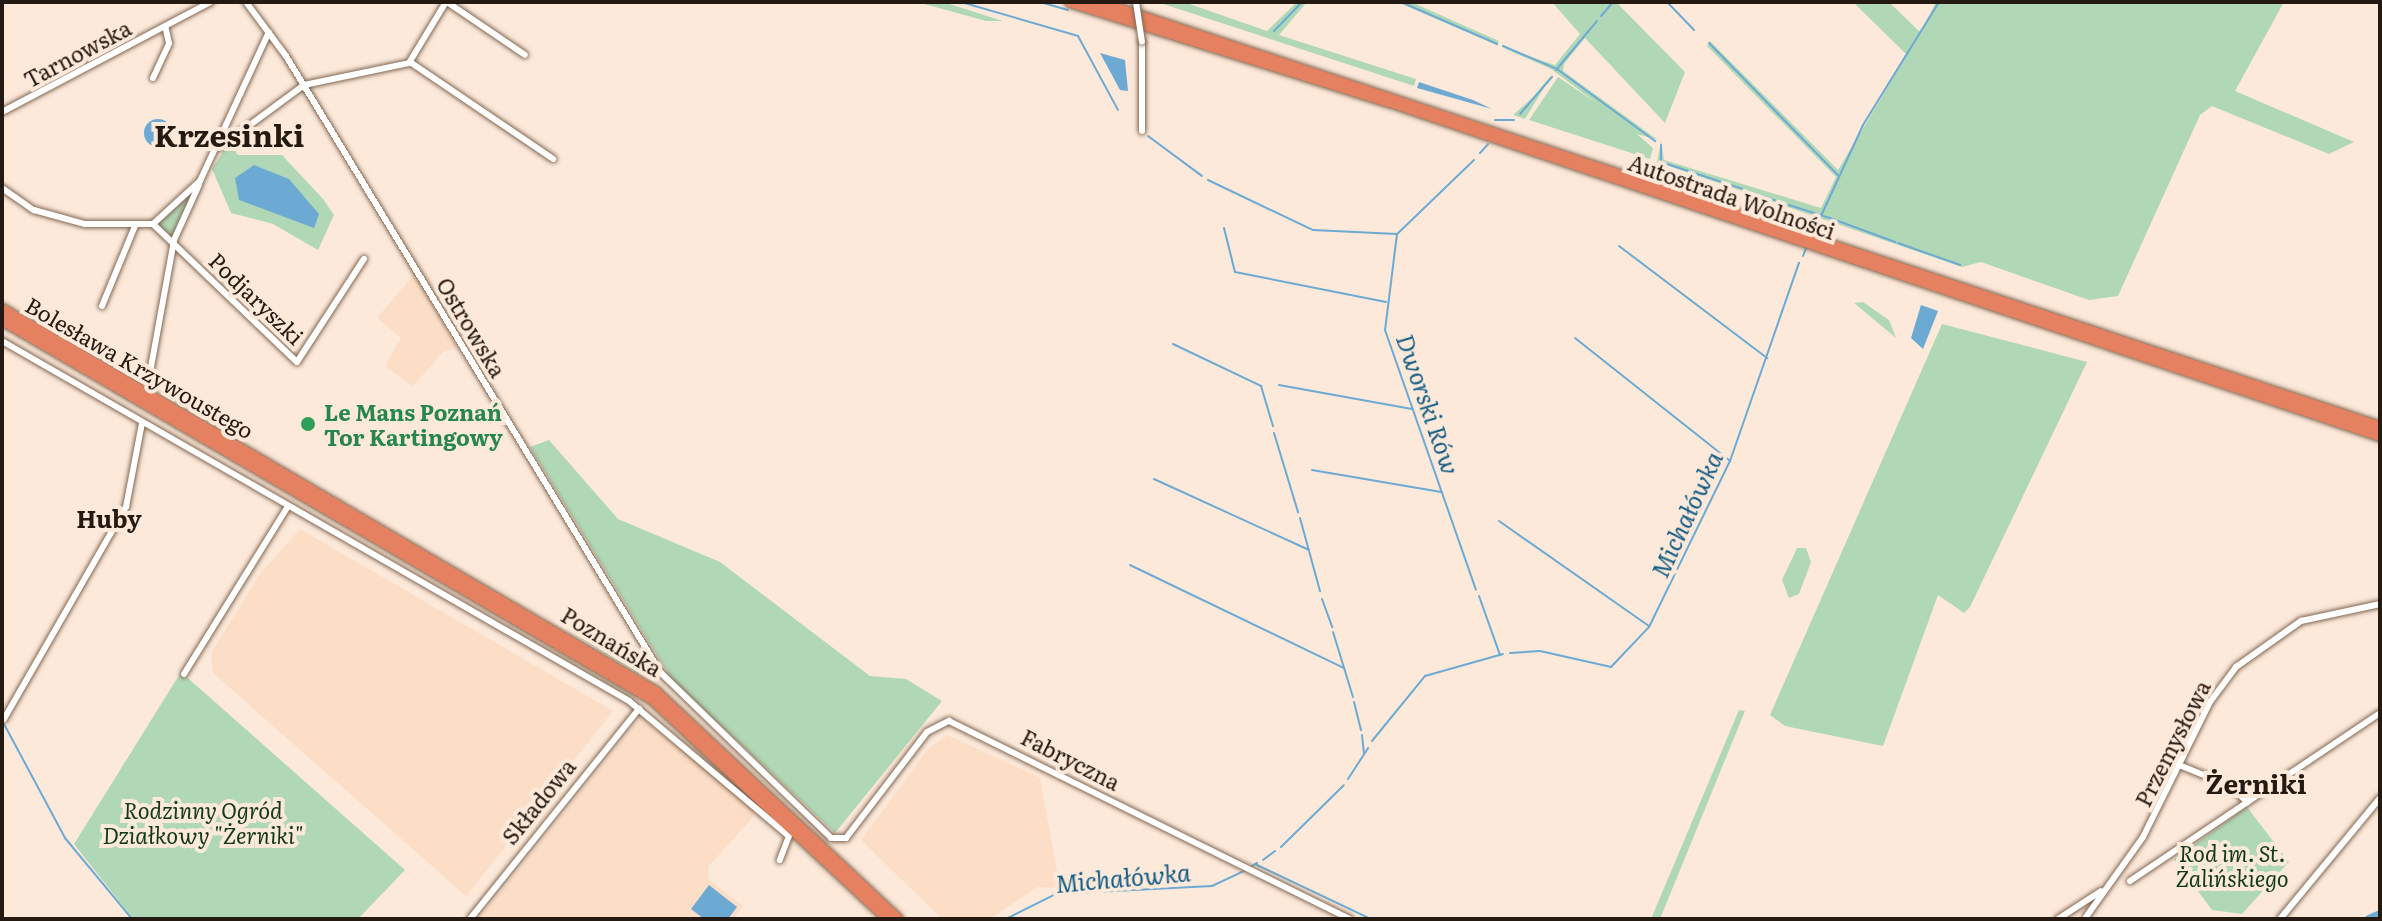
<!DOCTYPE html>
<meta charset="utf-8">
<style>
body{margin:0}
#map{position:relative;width:2382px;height:921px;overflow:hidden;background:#fce9da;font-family:Literata,serif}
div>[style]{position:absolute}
.built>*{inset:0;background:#fcdec6}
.green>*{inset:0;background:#b1d8b6}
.water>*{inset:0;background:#6caad4}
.round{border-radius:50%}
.stream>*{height:2px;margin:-1px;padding:0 1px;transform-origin:1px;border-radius:1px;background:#6caad4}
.river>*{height:8px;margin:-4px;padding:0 4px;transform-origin:4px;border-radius:4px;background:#6caad4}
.roads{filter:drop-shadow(0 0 2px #836852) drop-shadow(0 0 2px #836852)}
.minor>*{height:6px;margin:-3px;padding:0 3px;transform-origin:3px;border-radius:3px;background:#fff}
.highway>*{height:10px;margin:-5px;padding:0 5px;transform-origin:5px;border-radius:5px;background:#e58160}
.bridges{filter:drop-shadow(0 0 2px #836852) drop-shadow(0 0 2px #836852)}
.minor-bridge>*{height:6px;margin:-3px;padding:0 3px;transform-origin:3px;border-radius:3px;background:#fff}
.dots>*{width:22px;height:22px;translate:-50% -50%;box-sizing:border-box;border:4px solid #fce9da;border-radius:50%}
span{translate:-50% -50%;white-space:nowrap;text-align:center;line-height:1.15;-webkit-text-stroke:8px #fce9da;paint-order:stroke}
.street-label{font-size:22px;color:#251a11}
.leisure-label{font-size:22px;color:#27864d;font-weight:700}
.left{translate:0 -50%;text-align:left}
.park-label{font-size:22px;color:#113a1a;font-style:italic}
.water-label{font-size:24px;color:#135d85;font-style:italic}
.neighbourhood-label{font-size:24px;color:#251a11;font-weight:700}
.quarter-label{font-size:26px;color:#251a11;font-weight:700}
.district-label{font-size:30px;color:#251a11;font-weight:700}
.frame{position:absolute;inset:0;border:4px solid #251a11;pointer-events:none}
</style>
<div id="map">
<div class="built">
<div style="clip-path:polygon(416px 272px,457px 348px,443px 352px,413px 386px,385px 366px,401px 338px,377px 318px)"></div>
<div style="clip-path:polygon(300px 529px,613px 711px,466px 896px,213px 673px,211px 653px,260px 574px)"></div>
<div style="clip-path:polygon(640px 718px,748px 800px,754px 816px,708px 867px,709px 880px,743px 906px,734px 919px,479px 919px)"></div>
<div style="clip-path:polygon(948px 735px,1040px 778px,1060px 888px,1037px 887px,990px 919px,942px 919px,861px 840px,929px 748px)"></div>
</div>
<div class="green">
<div style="clip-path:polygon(917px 2px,943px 2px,1003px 21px,986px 21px)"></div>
<div style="clip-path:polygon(1157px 2px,1184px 2px,1267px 31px,1297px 2px,1307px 2px,1279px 35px,1416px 79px,1414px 86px)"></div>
<div style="clip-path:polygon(1397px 2px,1411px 2px,1499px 41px,1497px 45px)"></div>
<div style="clip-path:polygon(1552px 2px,1616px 2px,1685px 72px,1665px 123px,1585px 38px,1564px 64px,1563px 71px,1658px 140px,1637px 134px,1653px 148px,1650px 159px,1529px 120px,1558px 77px,1598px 104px,1551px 69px,1501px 47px,1555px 65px,1580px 34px)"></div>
<div style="clip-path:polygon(1853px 2px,1889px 2px,1921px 33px,1936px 2px,2284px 2px,2235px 91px,2354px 142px,2329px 154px,2212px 106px,2200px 115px,2118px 296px,2089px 300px,1981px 262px,1962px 267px,1657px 162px,1661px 141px,1664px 160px,1821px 208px,1836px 177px,1707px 46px,1710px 41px,1838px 170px,1907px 55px)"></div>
<div style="clip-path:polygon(1553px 73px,1525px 119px,1513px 115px,1533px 97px)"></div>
<div style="clip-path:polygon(229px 142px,238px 155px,282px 155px,323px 199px,334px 215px,318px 250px,273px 224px,231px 213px,212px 169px)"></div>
<div style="clip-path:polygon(195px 188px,173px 237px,157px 226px,158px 221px)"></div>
<div style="clip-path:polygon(1863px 302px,1889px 320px,1896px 338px,1854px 303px)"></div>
<div style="clip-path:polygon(1942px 324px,2087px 362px,1970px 607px,1964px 613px,1938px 595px,1883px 746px,1785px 726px,1770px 715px)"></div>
<div style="clip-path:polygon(549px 440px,618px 519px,720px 562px,870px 676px,906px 679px,942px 701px,835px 833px,671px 678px,530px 447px)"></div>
<div style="clip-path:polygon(1797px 548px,1806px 548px,1811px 562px,1799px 594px,1789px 598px,1782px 580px)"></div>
<div style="clip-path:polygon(575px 635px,601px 638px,641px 674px,637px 673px)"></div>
<div style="clip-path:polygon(181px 672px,405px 870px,358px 919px,133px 919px,74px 844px)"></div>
<div style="clip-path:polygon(1739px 710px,1745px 711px,1660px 919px,1651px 919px)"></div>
<div style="clip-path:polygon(2247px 807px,2289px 862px,2242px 914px,2212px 910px,2174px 859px)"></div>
</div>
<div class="water">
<div style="clip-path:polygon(1100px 53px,1125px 60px,1128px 91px,1120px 90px)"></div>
<div style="clip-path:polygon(1419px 82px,1473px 100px,1492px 109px,1417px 88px)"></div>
<div class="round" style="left:144px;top:119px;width:28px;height:28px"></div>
<div style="clip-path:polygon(254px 165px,289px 179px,319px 214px,314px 228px,239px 200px,235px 178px)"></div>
<div style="clip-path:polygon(1921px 305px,1938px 311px,1923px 349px,1911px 338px)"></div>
<div style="clip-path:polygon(709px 885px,737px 907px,728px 919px,704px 919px,691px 909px)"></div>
</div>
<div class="stream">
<div style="left:961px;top:2px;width:122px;rotate:16.2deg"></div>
<div style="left:1078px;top:36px;width:84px;rotate:61.6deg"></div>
<div style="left:1040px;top:2px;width:29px;rotate:16deg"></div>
<div style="left:1401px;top:2px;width:105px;rotate:23.6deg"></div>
<div style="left:1667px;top:2px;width:39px;rotate:46deg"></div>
<div style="left:1601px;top:16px;width:18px;rotate:-49deg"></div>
<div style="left:1274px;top:31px;width:40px;rotate:-46deg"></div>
<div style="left:1709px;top:43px;width:186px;rotate:45.7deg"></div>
<div style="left:1503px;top:46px;width:59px;rotate:23.1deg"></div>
<div style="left:1557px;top:69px;width:122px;rotate:36.3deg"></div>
<div style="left:1556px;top:70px;width:64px;rotate:-50.1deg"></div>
<div style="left:1520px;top:114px;width:49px;rotate:-49.1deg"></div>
<div style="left:1495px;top:120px;width:19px"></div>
<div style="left:1148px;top:136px;width:67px;rotate:36.5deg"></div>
<div style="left:1661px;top:145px;width:17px;rotate:90deg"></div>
<div style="left:1661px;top:162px;width:86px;rotate:18.2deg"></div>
<div style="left:1480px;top:153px;width:12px;rotate:-48deg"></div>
<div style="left:1474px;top:160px;width:107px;rotate:136.1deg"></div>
<div style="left:1397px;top:234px;width:97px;rotate:97.1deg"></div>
<div style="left:1385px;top:330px;width:275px;rotate:70.7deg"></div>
<div style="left:1208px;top:180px;width:116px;rotate:25.5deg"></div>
<div style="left:1313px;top:230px;width:84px;rotate:2.7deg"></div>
<div style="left:1747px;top:191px;width:36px;rotate:18deg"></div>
<div style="left:1789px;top:205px;width:49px;rotate:17.7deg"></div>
<div style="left:1821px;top:216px;width:100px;rotate:-65.2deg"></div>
<div style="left:1863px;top:125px;width:145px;rotate:-58.3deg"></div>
<div style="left:1838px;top:221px;width:61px;rotate:20.2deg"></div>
<div style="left:1224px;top:228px;width:45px;rotate:76deg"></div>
<div style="left:1235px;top:272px;width:154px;rotate:11.2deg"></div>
<div style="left:1812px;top:235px;width:14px;rotate:-65deg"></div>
<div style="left:1898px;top:243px;width:66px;rotate:19.5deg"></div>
<div style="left:1619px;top:246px;width:186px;rotate:37.1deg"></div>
<div style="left:1803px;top:256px;width:9px;rotate:-69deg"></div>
<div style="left:1575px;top:338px;width:198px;rotate:38.4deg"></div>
<div style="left:1173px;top:344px;width:98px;rotate:25.5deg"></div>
<div style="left:1261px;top:386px;width:42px;rotate:73.3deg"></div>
<div style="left:1279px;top:385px;width:135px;rotate:10.2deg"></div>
<div style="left:1274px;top:433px;width:83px;rotate:73.1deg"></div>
<div style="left:1312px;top:470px;width:131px;rotate:9.7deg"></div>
<div style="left:1154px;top:479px;width:170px;rotate:24.6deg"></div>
<div style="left:1300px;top:518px;width:76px;rotate:74.7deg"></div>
<div style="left:1499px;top:521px;width:183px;rotate:35deg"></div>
<div style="left:1130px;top:565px;width:237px;rotate:25.7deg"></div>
<div style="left:1479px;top:596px;width:63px;rotate:70.4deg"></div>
<div style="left:1322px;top:599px;width:30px;rotate:70deg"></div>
<div style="left:1333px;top:632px;width:68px;rotate:72.9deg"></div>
<div style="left:1510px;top:653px;width:30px;rotate:-4deg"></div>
<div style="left:1540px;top:651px;width:73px;rotate:12.7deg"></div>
<div style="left:1611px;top:667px;width:55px;rotate:-46.5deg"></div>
<div style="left:1649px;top:627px;width:185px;rotate:-64deg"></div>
<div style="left:1730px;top:461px;width:210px;rotate:-70.8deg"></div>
<div style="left:1354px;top:702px;width:29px;rotate:76deg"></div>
<div style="left:4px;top:724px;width:129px;rotate:61.8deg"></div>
<div style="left:65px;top:838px;width:105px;rotate:50.4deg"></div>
<div style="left:1362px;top:735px;width:18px;rotate:84deg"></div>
<div style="left:1372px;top:741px;width:84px;rotate:-50.8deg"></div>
<div style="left:1425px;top:676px;width:81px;rotate:-15.8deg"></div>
<div style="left:1348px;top:779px;width:37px;rotate:-57deg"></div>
<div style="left:1281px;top:847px;width:88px;rotate:-44.5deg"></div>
<div style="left:1263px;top:860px;width:15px;rotate:-37deg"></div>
<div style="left:1255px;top:864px;width:128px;rotate:25.4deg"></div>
<div style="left:1252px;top:866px;width:6px;rotate:-31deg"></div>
<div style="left:1006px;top:919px;width:56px;rotate:-26.6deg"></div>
<div style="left:1056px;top:894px;width:156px;rotate:-2.9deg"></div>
<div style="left:1212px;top:886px;width:35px;rotate:-25deg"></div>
</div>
<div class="river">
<div style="left:2369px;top:919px;width:12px;rotate:-24deg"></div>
</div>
<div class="roads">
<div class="minor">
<div style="left:246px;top:2px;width:67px;rotate:53.5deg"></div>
<div style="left:286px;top:56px;width:722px;rotate:58.71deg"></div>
<div style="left:661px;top:673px;width:237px;rotate:44.1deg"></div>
<div style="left:831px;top:838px;width:15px"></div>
<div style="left:846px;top:838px;width:133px;rotate:-52.6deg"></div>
<div style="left:927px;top:732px;width:25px;rotate:-27deg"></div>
<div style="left:949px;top:721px;width:447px;rotate:26.3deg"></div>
<div style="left:447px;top:2px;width:94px;rotate:34.2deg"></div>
<div style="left:410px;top:62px;width:173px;rotate:34.1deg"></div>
<div style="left:153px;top:78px;width:38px;rotate:-65deg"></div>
<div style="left:169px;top:43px;width:17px;rotate:-103deg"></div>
<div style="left:2px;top:112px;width:236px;rotate:-27.8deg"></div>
<div style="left:1142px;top:131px;width:89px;rotate:-90deg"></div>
<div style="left:220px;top:147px;width:104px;rotate:-36.4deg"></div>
<div style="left:304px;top:85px;width:107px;rotate:-11.8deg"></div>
<div style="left:409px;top:63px;width:71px;rotate:-58.8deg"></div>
<div style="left:2px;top:188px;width:39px;rotate:35deg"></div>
<div style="left:34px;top:210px;width:53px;rotate:15.4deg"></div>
<div style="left:85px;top:224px;width:68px"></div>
<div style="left:153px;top:224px;width:199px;rotate:43.8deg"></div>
<div style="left:297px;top:362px;width:123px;rotate:-57deg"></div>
<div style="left:153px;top:224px;width:64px;rotate:-42.5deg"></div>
<div style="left:200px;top:181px;width:164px;rotate:-65.2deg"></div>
<div style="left:102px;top:306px;width:87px;rotate:-67.6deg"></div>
<div style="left:2px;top:341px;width:723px;rotate:29.86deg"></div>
<div style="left:629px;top:701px;width:209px;rotate:40.2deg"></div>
<div style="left:789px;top:836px;width:26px;rotate:111deg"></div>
<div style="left:149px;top:378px;width:140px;rotate:-79.7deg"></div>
<div style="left:174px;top:240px;width:60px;rotate:-65.6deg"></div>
<div style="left:184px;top:674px;width:195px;rotate:-58.2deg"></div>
<div style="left:4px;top:719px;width:245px;rotate:-60.1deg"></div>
<div style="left:126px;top:507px;width:86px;rotate:-79.2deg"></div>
<div style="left:2179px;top:765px;width:56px;rotate:22deg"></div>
<div style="left:2231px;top:786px;width:23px;rotate:45deg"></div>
<div style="left:2130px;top:881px;width:301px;rotate:-33.9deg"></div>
<div style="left:2086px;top:917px;width:98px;rotate:-54.5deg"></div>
<div style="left:2143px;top:837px;width:151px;rotate:-63.6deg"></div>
<div style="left:2210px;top:702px;width:44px;rotate:-53.4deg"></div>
<div style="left:2236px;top:667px;width:80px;rotate:-35.3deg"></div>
<div style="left:2301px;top:621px;width:81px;rotate:-12.1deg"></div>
<div style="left:470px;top:919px;width:270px;rotate:-51.2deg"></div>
<div style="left:2058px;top:919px;width:51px;rotate:-33.1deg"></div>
<div style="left:2280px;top:919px;width:157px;rotate:-50.4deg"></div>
</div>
<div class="highway">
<div style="left:1070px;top:2px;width:335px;rotate:17.4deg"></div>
<div style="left:1390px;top:102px;width:1045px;rotate:18.64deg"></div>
<div style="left:1098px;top:2px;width:1351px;rotate:18.34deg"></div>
<div style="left:2px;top:309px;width:758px;rotate:30.35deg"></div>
<div style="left:656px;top:692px;width:332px;rotate:43.2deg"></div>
<div style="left:2px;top:320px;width:752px;rotate:30.25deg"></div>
<div style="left:652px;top:699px;width:323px;rotate:43deg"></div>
</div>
</div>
<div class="bridges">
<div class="minor-bridge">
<div style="left:1136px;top:2px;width:40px;rotate:81.5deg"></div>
</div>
</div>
<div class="dots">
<div style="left:308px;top:424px;background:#2e9e5b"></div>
</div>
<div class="street-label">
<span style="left:77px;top:53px;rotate:-28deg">Tarnowska</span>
<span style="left:1732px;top:196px;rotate:19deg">Autostrada Wolności</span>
<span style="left:257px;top:298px;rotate:44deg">Podjaryszki</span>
<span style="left:472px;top:327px;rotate:59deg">Ostrowska</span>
<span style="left:140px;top:367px;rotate:30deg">Bolesława Krzywoustego</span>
<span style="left:612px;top:641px;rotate:31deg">Poznańska</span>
<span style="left:2172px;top:743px;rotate:-63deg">Przemysłowa</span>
<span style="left:1071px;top:759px;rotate:27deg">Fabryczna</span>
<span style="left:538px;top:801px;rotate:-51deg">Składowa</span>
</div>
<div class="leisure-label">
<span class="left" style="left:324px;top:424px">Le Mans Poznań<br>Tor Kartingowy</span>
</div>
<div class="park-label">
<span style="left:203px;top:822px">Rodzinny Ogród<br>Działkowy "Żerniki"</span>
<span style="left:2232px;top:865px">Rod im. St.<br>Żalińskiego</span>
</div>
<div class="water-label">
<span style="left:1429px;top:404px;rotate:71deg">Dworski Rów</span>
<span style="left:1686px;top:514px;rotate:-65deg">Michałówka</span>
<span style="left:1123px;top:877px;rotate:-5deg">Michałówka</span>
</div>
<div class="neighbourhood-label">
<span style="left:109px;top:518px">Huby</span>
</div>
<div class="quarter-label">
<span style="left:2256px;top:783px">Żerniki</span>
</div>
<div class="district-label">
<span style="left:229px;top:134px">Krzesinki</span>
</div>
<div class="frame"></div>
</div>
